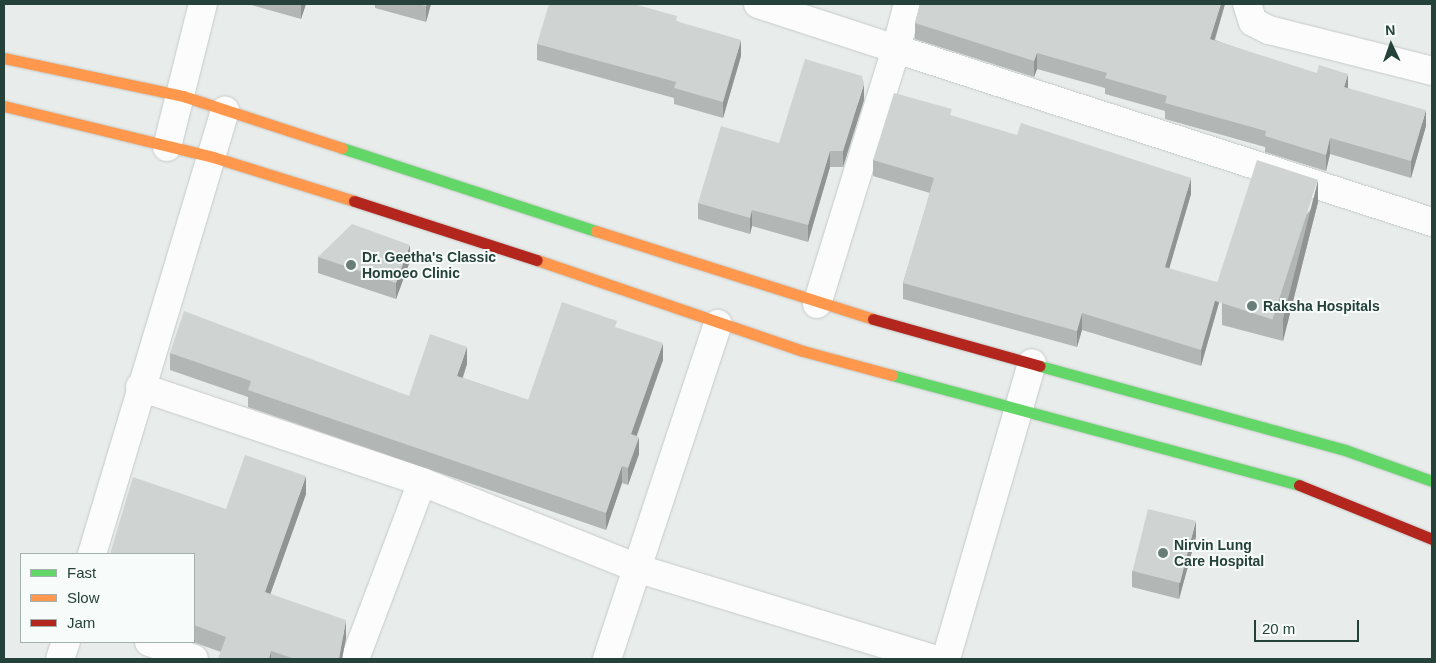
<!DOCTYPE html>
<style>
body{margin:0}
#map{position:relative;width:1436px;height:663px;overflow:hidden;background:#e8edeb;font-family:Helvetica,sans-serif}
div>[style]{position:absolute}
.roads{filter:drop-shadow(0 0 1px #c5cac8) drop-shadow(0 0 1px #c5cac8)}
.street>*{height:28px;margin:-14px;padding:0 14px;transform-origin:14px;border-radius:14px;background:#fcfcfc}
.fast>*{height:11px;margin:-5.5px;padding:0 5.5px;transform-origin:5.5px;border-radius:5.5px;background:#63d668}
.slow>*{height:11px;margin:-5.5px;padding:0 5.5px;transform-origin:5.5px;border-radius:5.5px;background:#ff974d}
.jam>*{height:11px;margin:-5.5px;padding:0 5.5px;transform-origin:5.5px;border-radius:5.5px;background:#b3261e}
.wall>*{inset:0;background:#b2b6b5}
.shaded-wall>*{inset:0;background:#919493}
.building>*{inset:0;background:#cfd4d2;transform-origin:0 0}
.dots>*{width:14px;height:14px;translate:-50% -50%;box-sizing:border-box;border:2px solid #f7fbf9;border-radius:50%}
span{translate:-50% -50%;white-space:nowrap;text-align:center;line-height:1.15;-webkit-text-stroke:4px #f7fbf9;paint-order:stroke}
.poi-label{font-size:14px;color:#24423a;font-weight:700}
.left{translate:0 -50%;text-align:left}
.frame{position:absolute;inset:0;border:5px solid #24423a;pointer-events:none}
.legend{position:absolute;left:20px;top:553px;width:175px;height:90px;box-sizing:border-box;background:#f7fbf9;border:1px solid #a3b1ad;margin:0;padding:6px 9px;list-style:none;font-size:15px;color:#24423a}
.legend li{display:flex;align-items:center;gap:10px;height:25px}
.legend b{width:25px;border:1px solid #a3b1ad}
.north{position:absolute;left:1366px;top:20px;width:50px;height:50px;-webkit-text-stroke:4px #f7fbf9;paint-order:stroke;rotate:357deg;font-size:14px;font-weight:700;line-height:20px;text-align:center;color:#24423a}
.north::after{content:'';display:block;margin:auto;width:18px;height:22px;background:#24423a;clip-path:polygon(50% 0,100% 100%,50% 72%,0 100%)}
.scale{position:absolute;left:1254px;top:620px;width:105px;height:22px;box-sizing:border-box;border:2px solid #24423a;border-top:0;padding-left:6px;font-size:15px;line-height:18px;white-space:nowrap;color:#24423a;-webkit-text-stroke:4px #f7fbf9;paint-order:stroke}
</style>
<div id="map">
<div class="roads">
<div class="street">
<div style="left:758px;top:4px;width:145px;rotate:18.1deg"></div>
<div style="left:896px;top:49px;width:47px;rotate:-75.1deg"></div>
<div style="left:1247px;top:4px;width:19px;rotate:72deg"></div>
<div style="left:1253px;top:22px;width:18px;rotate:27deg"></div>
<div style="left:1269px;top:30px;width:168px;rotate:14.1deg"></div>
<div style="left:167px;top:147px;width:147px;rotate:-75.9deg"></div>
<div style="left:817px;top:304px;width:267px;rotate:-72.8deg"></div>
<div style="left:896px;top:49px;width:563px;rotate:17.89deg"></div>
<div style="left:140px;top:387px;width:298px;rotate:18.6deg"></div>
<div style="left:422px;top:482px;width:234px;rotate:21.8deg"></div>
<div style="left:639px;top:569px;width:307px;rotate:17deg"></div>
<div style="left:92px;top:554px;width:463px;rotate:-73.3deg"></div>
<div style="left:149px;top:642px;width:48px;rotate:20.7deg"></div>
<div style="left:60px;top:659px;width:18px;rotate:-71deg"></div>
<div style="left:355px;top:659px;width:189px;rotate:-69.3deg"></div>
<div style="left:607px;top:659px;width:353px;rotate:-71.7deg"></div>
<div style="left:946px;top:659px;width:308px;rotate:-73.8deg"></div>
</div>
<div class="fast">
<div style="left:342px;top:148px;width:267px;rotate:18.1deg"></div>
<div style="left:1040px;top:366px;width:316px;rotate:15.4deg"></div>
<div style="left:1345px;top:450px;width:92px;rotate:19.6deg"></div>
<div style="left:892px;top:375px;width:422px;rotate:15.1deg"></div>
</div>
<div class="slow">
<div style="left:4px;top:58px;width:183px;rotate:12deg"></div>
<div style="left:183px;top:96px;width:167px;rotate:18.1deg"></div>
<div style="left:4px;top:106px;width:215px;rotate:13.7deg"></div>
<div style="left:213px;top:157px;width:148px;rotate:17.3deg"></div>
<div style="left:596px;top:231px;width:291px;rotate:17.6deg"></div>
<div style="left:537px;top:260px;width:281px;rotate:18.9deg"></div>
<div style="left:803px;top:351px;width:92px;rotate:15.1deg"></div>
</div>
<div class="jam">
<div style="left:354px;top:201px;width:192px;rotate:17.9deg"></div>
<div style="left:873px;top:319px;width:173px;rotate:15.7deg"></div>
<div style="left:1299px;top:485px;width:144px;rotate:22.1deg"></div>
</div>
</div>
<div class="wall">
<div style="clip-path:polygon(248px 4px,306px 4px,301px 19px)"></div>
<div style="clip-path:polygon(375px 4px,431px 4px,426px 22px,375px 8px)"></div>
<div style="clip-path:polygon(920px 4px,1225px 4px,1215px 40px,1348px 88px,1426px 126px,1411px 178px,1330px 154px,1326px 171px,1265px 152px,1265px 147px,1165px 119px,1165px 111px,1105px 94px,1105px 88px,1037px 69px,1034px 77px,915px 39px,915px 23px)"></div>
<div style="clip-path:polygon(677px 21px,741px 56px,723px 118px,674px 104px,674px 98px,537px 60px,537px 44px)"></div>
<div style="clip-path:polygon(864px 100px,843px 167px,830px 167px,808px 242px,752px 226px,750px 234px,698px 219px,698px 203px,779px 143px)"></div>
<div style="clip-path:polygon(952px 116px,1191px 194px,1169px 268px,1220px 299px,1201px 366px,1082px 330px,1077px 347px,903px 299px,903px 283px,930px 193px,873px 176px,873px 160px)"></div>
<div style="clip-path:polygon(1318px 202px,1283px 341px,1222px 325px,1222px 303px)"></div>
<div style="clip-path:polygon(318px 257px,410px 261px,396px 299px,318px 273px)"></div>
<div style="clip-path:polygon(170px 353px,409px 396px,467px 364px,463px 378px,528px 400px,663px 360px,637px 436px,639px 454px,628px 485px,622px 483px,606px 530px,248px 407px,248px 397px,170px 370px)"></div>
<div style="clip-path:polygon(306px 494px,270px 594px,346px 638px,342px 659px,218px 659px,221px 652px,193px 642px,194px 642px,194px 554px,226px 509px)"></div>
<div style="clip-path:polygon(1196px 537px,1179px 599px,1132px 587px,1132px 571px)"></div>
</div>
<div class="shaded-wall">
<div style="clip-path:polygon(301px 4px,306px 4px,301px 19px)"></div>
<div style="clip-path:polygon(427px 4px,431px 4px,426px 22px,426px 6px)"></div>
<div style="clip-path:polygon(1221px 4px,1225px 4px,1210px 55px,1210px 39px)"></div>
<div style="clip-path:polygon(741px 40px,741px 56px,723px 118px,723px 102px)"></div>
<div style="clip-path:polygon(1037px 53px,1037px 69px,1034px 77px,1034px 61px)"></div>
<div style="clip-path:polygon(1348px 74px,1348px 90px,1344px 87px)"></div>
<div style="clip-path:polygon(864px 84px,864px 100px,843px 167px,843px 151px)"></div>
<div style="clip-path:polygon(1426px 110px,1426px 126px,1411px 178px,1411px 161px)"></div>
<div style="clip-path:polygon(1330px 138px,1330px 154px,1326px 171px,1326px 155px)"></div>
<div style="clip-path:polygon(830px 151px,830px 167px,808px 242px,808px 225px)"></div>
<div style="clip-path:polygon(1191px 178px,1191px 194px,1165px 283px,1165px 267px)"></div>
<div style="clip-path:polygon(1318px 180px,1318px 202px,1283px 341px,1283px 319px)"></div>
<div style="clip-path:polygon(752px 210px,752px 226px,750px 234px,750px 218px)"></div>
<div style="clip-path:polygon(410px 245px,410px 261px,396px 299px,396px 283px)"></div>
<div style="clip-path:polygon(1220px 283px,1220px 299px,1201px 366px,1201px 350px)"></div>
<div style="clip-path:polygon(1082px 313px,1082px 330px,1077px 347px,1077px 331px)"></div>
<div style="clip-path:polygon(663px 343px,663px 360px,631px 451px,631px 434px)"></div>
<div style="clip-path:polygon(467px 347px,467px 364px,457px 393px,457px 376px)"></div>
<div style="clip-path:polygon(639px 437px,639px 454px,628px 485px,628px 468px)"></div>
<div style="clip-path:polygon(622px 466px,622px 483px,606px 530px,606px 513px)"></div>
<div style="clip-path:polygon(306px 476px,306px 494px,265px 609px,265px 592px)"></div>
<div style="clip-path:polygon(1196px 521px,1196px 537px,1179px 599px,1179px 583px)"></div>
<div style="clip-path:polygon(346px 620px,346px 638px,342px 659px,339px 659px)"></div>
<div style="clip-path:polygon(271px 651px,271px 659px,269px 659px)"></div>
</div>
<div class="building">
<div style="clip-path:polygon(417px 4px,427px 4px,426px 6px)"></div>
<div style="clip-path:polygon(549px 4px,634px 4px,677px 16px,676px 21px,741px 40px,723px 102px,674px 88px,676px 82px,537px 44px)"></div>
<div style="clip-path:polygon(920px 4px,1221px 4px,1210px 39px,1317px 73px,1319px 65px,1348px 74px,1344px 87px,1426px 110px,1411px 161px,1330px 138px,1326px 155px,1265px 136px,1266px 131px,1165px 103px,1167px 96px,1105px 78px,1107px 73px,1037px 53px,1034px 61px,915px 23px)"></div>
<div style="clip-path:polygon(805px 59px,862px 76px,864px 84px,843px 151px,830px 151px,808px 225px,752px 210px,750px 218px,698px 203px,721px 126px,779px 143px)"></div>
<div style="clip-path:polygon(894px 93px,952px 109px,950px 115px,1017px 135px,1021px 123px,1191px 178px,1165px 267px,1220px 283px,1201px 350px,1082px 313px,1077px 331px,903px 283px,934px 178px,873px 160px)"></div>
<div style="left:1257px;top:160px;width:64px;height:147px;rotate:18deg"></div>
<div style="clip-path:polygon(352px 224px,410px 245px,396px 283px,318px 257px)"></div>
<div style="clip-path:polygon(562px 302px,617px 321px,615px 327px,663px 343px,631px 434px,639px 437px,628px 468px,622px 466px,606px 513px,248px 390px,251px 381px,170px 353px,184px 311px,409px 396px,430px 334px,467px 347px,457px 376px,528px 400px)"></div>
<div style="clip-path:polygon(245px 455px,306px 476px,265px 592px,346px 620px,339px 659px,295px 659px,271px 651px,269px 659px,218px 659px,226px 637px,194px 625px,194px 554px,110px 554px,133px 477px,226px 509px)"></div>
<div style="left:1148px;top:509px;width:49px;height:64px;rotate:14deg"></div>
</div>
<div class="dots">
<div style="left:351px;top:265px;background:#697e78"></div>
<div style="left:1252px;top:306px;background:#697e78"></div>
<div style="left:1163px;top:553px;background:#697e78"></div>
</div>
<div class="poi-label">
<span class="left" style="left:362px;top:265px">Dr. Geetha's Classic<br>Homoeo Clinic</span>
<span class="left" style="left:1263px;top:306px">Raksha Hospitals</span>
<span class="left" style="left:1174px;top:553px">Nirvin Lung<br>Care Hospital</span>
</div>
<div class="frame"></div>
<ul class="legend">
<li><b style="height:6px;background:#63d668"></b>Fast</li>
<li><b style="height:6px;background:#ff974d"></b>Slow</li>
<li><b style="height:6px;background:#b3261e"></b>Jam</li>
</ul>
<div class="north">N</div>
<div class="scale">20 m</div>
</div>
